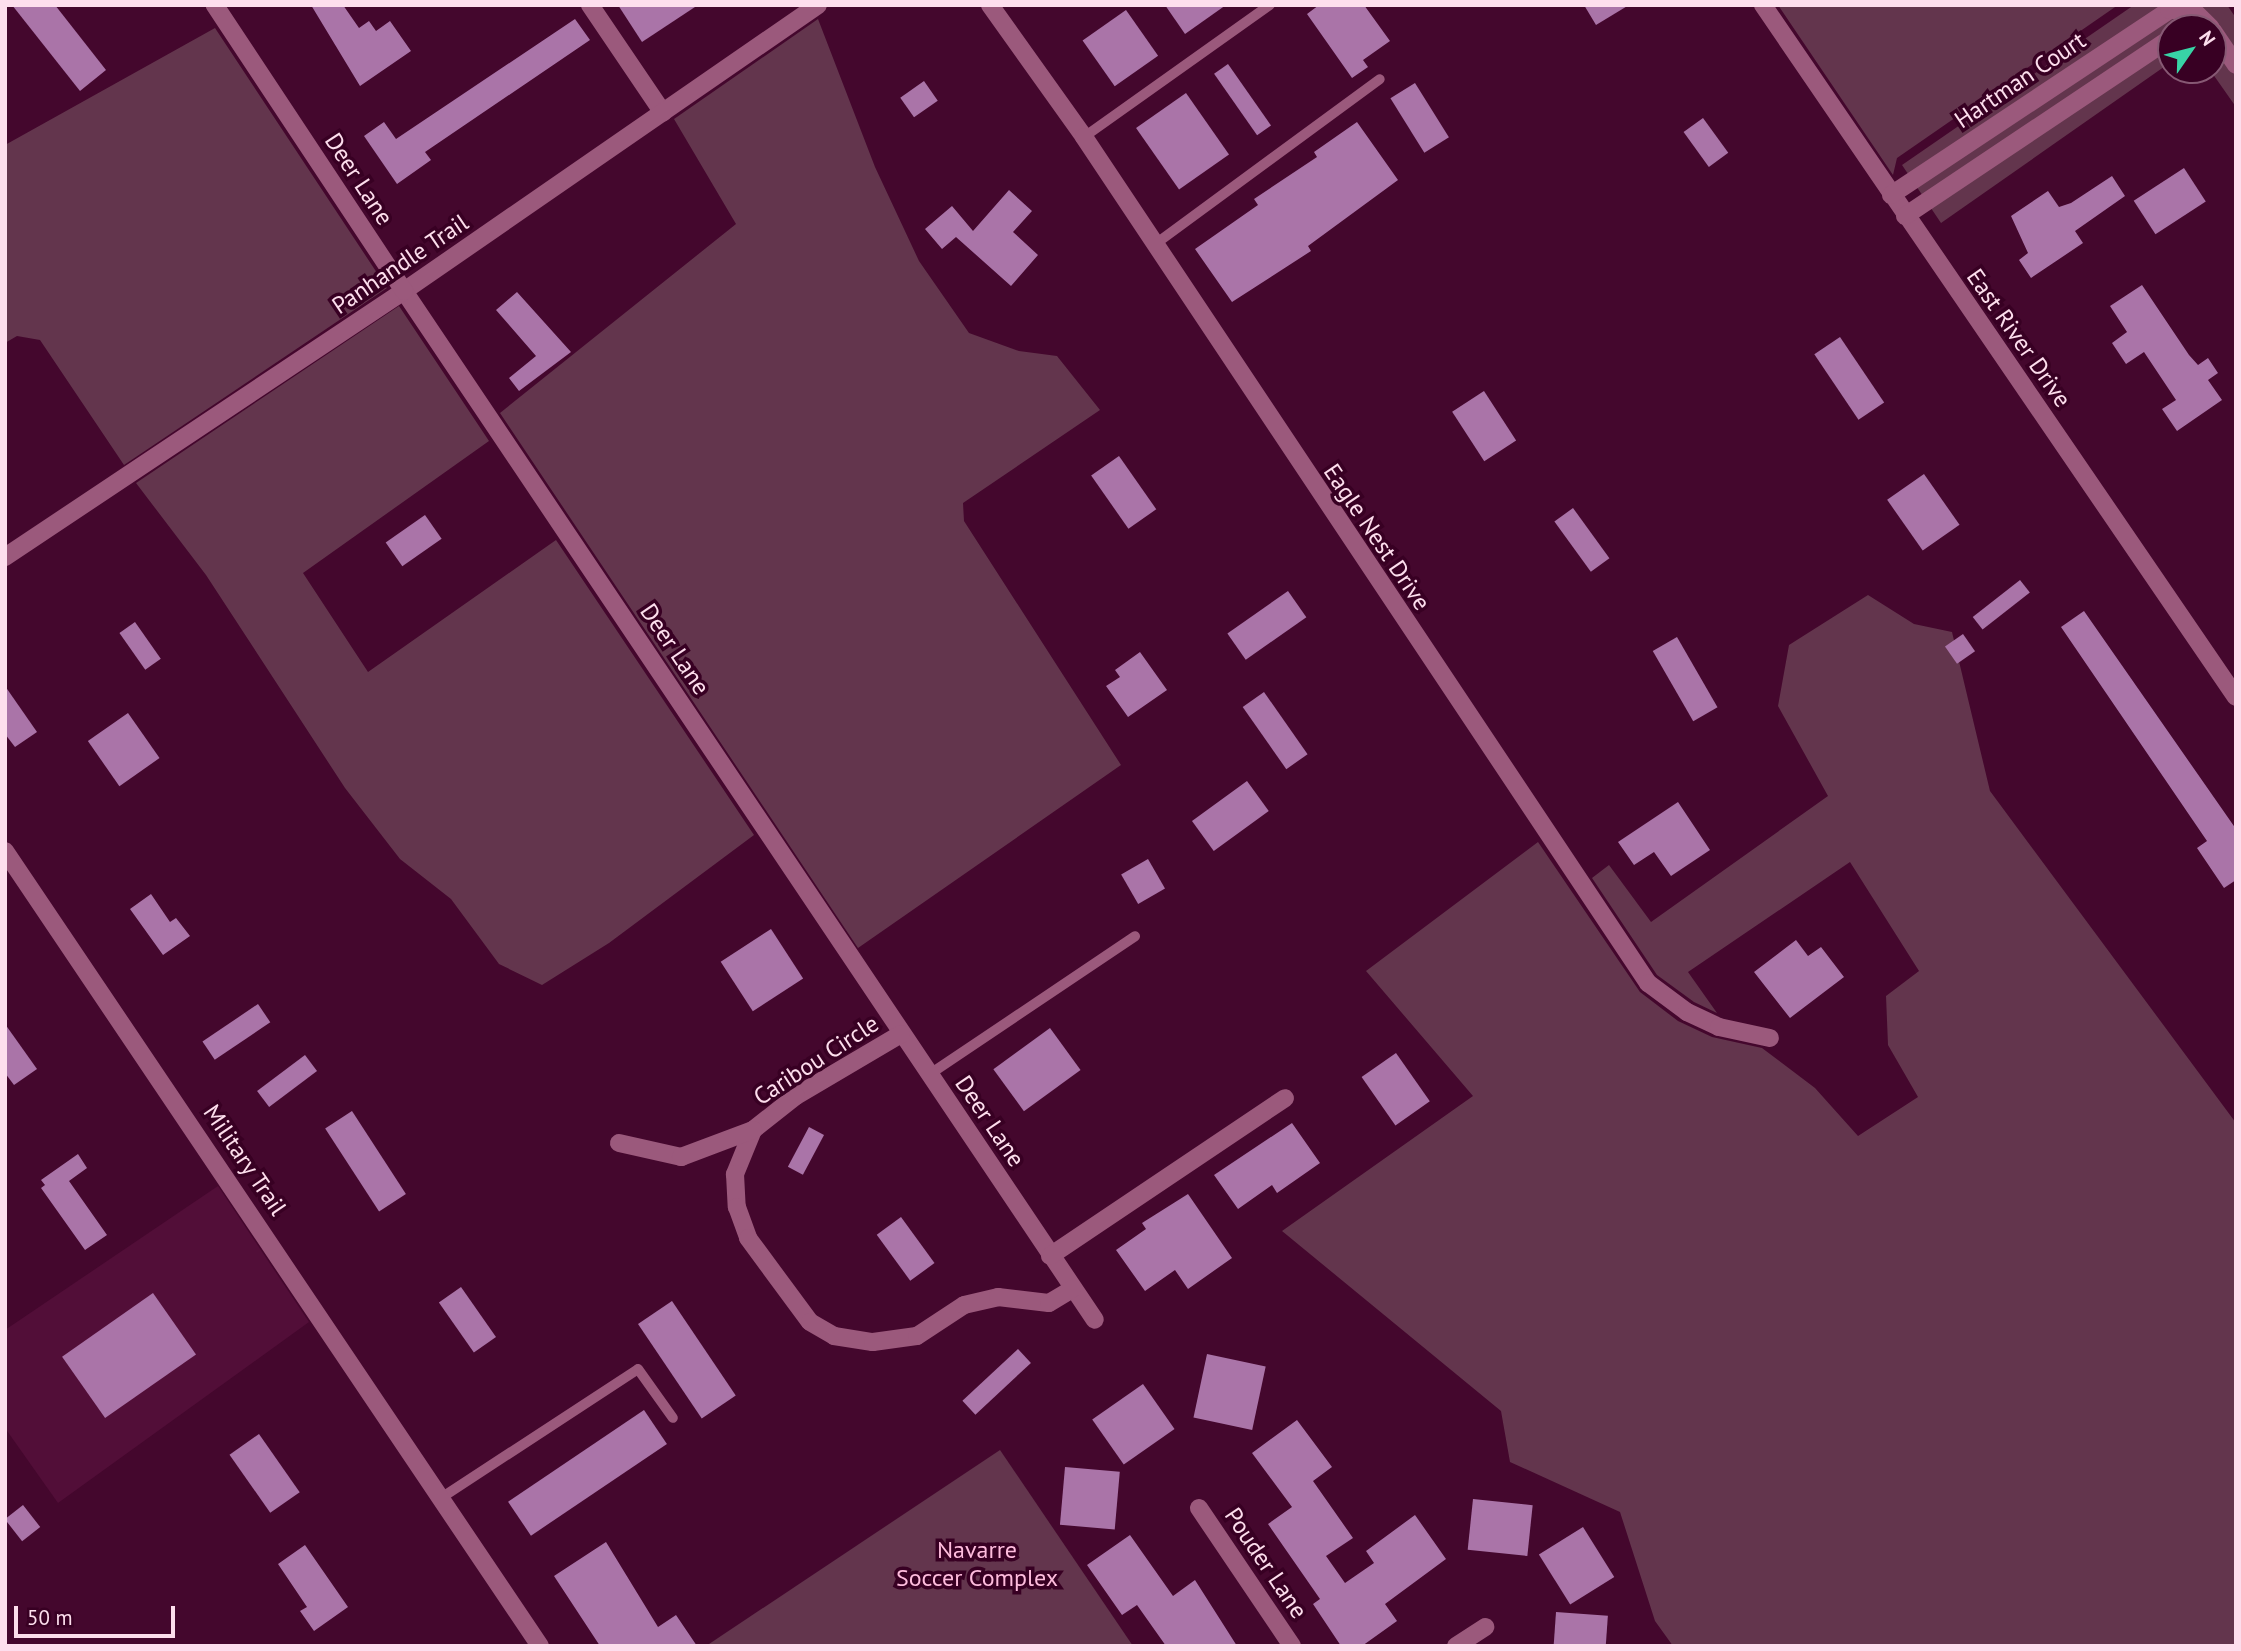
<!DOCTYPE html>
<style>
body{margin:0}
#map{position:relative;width:2241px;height:1651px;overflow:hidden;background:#44072d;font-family:"PT Sans",sans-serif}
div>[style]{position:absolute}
.built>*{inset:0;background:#520e38}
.green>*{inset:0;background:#63354d}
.building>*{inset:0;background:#aa74a8;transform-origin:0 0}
.lane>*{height:10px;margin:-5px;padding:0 5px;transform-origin:5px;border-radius:5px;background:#9b597c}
.street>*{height:18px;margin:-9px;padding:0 9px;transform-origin:9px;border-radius:9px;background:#9b597c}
.secondary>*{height:18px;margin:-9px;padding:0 9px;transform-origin:9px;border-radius:9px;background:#9b597c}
span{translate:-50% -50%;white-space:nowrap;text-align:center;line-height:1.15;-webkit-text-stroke:7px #380023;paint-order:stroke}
.street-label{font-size:24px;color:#fddeed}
.park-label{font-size:24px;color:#febcdd}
.frame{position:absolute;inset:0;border:7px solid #fddeed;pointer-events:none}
.north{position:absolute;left:2157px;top:14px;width:70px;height:70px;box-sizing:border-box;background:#380023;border:2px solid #875974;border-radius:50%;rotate:55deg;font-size:19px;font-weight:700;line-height:28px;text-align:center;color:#fddeed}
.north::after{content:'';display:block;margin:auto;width:24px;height:32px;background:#38d4a6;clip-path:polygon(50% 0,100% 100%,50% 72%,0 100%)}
.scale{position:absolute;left:14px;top:1606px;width:161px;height:32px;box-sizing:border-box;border:4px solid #fddeed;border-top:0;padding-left:9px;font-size:21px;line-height:24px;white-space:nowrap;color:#fddeed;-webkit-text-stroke:5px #380023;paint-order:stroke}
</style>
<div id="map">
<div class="built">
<div style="clip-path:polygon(218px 1186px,309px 1322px,58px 1503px,5px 1428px,5px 1330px)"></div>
</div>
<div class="green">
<div style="clip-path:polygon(1778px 5px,2118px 5px,1897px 158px,1893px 175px)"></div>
<div style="clip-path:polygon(2134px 5px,2227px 5px,2236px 18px,2236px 107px,2210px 70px,2213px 28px,2171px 28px,2171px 62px,1941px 223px,1902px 165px)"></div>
<div style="clip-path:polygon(818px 19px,875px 167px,919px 261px,969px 333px,1019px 351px,1057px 356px,1100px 410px,963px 503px,964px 521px,1121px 765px,858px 948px,500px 413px,736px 224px,674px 119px)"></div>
<div style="clip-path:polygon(215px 28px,387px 288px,124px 465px,40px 340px,17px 336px,5px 343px,5px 145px)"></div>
<div style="clip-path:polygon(399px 306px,489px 441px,303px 573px,368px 672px,556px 540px,754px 835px,609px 943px,542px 985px,499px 964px,451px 899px,400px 859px,345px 788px,206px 575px,136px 483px)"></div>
<div style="clip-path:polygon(1868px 595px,1914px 624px,1952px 632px,1990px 791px,2236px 1123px,2236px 1646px,1673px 1646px,1655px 1621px,1620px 1512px,1510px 1462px,1501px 1411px,1282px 1231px,1473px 1096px,1366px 971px,1538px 842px,1640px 992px,1678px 1021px,1712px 1037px,1762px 1048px,1815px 1088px,1858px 1136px,1918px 1097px,1888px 1045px,1886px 996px,1919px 971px,1850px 862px,1688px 972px,1717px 1013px,1694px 1002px,1657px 975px,1592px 878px,1609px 865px,1651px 922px,1828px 796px,1778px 706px,1789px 645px)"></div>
<div style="clip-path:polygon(1000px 1450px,1133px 1646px,706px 1646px)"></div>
</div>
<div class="building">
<div style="clip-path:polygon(12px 5px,55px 5px,106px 70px,80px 91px)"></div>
<div style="clip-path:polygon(311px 5px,343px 5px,359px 28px,369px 21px,376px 31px,390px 21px,411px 51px,360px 86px)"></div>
<div style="clip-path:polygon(618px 5px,698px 5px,642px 42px)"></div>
<div style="clip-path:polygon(1165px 5px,1226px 5px,1185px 34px)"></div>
<div style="clip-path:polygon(1319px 5px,1364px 5px,1390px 41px,1363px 60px,1368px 67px,1352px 78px,1307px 14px)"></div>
<div style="clip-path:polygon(1584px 5px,1629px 5px,1596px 25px)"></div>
<div style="left:1126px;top:10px;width:56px;height:53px;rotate:55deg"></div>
<div style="clip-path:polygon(575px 19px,590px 40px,425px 152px,431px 160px,397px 184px,364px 136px,384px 122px,396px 139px)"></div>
<div style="left:1228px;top:64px;width:75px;height:17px;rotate:55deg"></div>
<div style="left:924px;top:81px;width:24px;height:29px;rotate:55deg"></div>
<div style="left:1415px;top:83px;width:64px;height:29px;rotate:58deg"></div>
<div style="left:1186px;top:93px;width:75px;height:61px;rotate:55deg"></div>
<div style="left:1703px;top:118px;width:43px;height:24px;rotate:54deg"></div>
<div style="clip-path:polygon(1357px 122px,1398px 180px,1308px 246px,1311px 251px,1232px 302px,1195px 249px,1258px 205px,1254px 199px,1317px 157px,1314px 152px)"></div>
<div style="left:2184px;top:168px;width:40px;height:60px;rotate:57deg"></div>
<div style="clip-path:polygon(2112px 176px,2125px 196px,2075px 231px,2083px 243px,2031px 278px,2019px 260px,2028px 253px,2011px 216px,2048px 191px,2059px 207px,2071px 203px)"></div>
<div style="clip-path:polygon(1009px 190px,1032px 211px,1013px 232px,1038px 255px,1011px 286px,956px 237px,942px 249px,925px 229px,952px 206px,973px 231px)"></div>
<div style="clip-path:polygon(2142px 285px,2189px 355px,2198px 365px,2208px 358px,2218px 373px,2208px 380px,2222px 400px,2177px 431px,2162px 409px,2176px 400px,2144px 352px,2126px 364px,2112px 343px,2127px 332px,2110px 306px)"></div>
<div style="clip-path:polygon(517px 292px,571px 352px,519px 391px,509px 378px,536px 356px,496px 310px)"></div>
<div style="left:1840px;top:337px;width:79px;height:31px;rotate:56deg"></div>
<div style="left:1484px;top:391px;width:59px;height:38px;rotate:57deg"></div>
<div style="left:1119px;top:456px;width:65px;height:34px;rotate:55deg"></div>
<div style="left:1924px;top:474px;width:62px;height:45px;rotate:55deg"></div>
<div style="left:1573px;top:508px;width:62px;height:23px;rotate:54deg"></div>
<div style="left:425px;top:515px;width:29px;height:48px;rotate:55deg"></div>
<div style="left:2020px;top:580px;width:16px;height:60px;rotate:52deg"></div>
<div style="left:1288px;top:591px;width:32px;height:74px;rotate:55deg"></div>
<div style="clip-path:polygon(2084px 611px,2236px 829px,2236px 880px,2224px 888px,2197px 848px,2207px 841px,2061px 627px)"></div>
<div style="left:135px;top:622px;width:45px;height:19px;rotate:55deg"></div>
<div style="left:1963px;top:634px;width:21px;height:22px;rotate:55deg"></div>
<div style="left:1677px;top:637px;width:81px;height:28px;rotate:60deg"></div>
<div style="clip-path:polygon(1140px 652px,1167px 690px,1128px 717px,1106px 686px,1120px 677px,1115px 670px)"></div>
<div style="clip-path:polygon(5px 686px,37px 732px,15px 747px,5px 734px)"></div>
<div style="left:1264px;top:692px;width:76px;height:26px;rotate:55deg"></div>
<div style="left:128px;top:713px;width:55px;height:49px;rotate:55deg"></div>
<div style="left:1247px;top:781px;width:37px;height:68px;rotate:54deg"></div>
<div style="clip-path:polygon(1678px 802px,1710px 850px,1671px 876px,1654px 852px,1634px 865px,1618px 842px)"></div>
<div style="left:1148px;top:859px;width:34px;height:31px;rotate:60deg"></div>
<div style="clip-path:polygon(151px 894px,170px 922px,176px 918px,190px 936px,163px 955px,130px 909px)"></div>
<div style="left:771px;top:929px;width:59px;height:60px;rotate:57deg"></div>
<div style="clip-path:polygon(1796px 940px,1808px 956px,1821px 947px,1844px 977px,1790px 1018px,1754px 972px)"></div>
<div style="left:258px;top:1004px;width:22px;height:67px;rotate:56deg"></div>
<div style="clip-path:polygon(5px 1024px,37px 1069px,14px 1085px,5px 1073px)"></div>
<div style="left:1050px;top:1028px;width:52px;height:70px;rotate:54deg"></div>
<div style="left:1396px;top:1053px;width:59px;height:42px;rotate:55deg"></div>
<div style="left:305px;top:1055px;width:20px;height:60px;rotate:53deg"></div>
<div style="left:352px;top:1111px;width:99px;height:32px;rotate:57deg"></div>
<div style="clip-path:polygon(1292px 1123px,1320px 1163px,1277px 1193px,1272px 1185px,1238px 1209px,1214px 1175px)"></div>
<div style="left:809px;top:1127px;width:17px;height:45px;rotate:28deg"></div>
<div style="clip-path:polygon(78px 1154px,87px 1168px,69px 1181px,107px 1235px,85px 1250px,41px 1188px,45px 1185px,41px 1180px)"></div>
<div style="clip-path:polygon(1188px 1194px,1232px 1258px,1188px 1289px,1175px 1270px,1145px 1291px,1116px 1250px,1146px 1229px,1142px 1223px)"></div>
<div style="left:901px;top:1217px;width:57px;height:30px;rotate:54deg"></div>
<div style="left:461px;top:1287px;width:61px;height:27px;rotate:55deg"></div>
<div style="left:153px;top:1293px;width:75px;height:111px;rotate:55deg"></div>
<div style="left:672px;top:1301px;width:114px;height:41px;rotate:56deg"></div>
<div style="left:1018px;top:1349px;width:19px;height:76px;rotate:47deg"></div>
<div style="left:1207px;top:1354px;width:60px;height:65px;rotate:12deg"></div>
<div style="left:1143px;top:1384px;width:55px;height:62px;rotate:55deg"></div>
<div style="left:644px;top:1410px;width:41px;height:164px;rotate:56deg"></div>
<div style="clip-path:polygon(1297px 1420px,1332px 1467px,1313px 1481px,1353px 1538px,1326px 1556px,1345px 1583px,1374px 1563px,1366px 1551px,1415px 1515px,1446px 1559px,1385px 1604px,1397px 1621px,1362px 1646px,1341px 1646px,1313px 1604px,1320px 1599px,1268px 1524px,1292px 1507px,1252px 1453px)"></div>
<div style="left:259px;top:1434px;width:71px;height:36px;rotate:55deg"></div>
<div style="left:1065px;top:1467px;width:55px;height:58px;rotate:5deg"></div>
<div style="left:1473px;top:1499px;width:60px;height:51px;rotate:6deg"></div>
<div style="left:23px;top:1505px;width:28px;height:23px;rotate:52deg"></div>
<div style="left:1583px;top:1527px;width:59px;height:52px;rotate:58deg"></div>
<div style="clip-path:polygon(1130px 1535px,1173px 1596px,1195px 1580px,1237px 1646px,1166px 1646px,1137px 1605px,1122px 1615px,1087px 1565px)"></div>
<div style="clip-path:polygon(606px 1542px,658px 1627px,676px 1615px,697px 1646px,600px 1646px,554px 1576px)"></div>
<div style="clip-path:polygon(305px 1545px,348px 1607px,314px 1631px,300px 1611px,307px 1607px,278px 1564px)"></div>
<div style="left:1556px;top:1612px;width:52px;height:34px;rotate:4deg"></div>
</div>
<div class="lane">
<div style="left:1084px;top:137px;width:228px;rotate:-35.4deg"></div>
<div style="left:1154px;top:245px;width:280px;rotate:-36.3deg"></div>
<div style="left:930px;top:1074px;width:247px;rotate:-33.9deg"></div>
<div style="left:441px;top:1498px;width:235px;rotate:-33.2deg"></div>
<div style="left:638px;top:1369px;width:60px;rotate:54.5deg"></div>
</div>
<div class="street">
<div style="left:590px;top:5px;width:130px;rotate:55.9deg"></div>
<div style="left:818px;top:5px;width:503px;rotate:145.36deg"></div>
<div style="left:404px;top:291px;width:1239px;rotate:56.12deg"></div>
<div style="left:990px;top:5px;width:162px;rotate:54.5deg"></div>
<div style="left:1084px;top:137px;width:1017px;rotate:56.31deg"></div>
<div style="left:1648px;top:983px;width:49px;rotate:36.6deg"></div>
<div style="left:1687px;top:1012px;width:35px;rotate:25deg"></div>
<div style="left:1719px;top:1027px;width:52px;rotate:12.2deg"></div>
<div style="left:1763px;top:5px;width:838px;rotate:55.65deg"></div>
<div style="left:2213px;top:31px;width:41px;rotate:55.9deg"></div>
<div style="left:1891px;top:195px;width:334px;rotate:-33.6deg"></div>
<div style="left:2169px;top:10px;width:24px"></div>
<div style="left:2193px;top:10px;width:25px;rotate:45deg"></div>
<div style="left:1905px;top:216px;width:320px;rotate:-33.8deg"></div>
<div style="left:5px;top:851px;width:958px;rotate:56.06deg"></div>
<div style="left:901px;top:1034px;width:122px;rotate:149.4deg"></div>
<div style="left:796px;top:1096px;width:55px;rotate:141.7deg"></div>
<div style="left:753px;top:1130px;width:48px;rotate:112.2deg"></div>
<div style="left:735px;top:1174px;width:33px;rotate:87deg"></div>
<div style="left:737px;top:1207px;width:33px;rotate:70deg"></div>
<div style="left:748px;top:1238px;width:104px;rotate:53.6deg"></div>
<div style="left:810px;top:1322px;width:28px;rotate:30deg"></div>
<div style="left:834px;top:1336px;width:39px;rotate:9deg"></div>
<div style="left:873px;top:1342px;width:44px;rotate:-7.8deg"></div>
<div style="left:917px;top:1336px;width:56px;rotate:-33.4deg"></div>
<div style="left:964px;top:1305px;width:35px;rotate:-13deg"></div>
<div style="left:998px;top:1297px;width:51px;rotate:6.7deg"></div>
<div style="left:1049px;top:1303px;width:27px;rotate:-31deg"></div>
<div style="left:619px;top:1143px;width:64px;rotate:12.7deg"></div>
<div style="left:681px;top:1157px;width:77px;rotate:-20.6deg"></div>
<div style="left:1050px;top:1256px;width:283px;rotate:-33.9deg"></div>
<div style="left:1199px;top:1508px;width:166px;rotate:56deg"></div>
<div style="left:1456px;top:1646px;width:35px;rotate:-33deg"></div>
</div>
<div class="secondary">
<div style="left:5px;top:557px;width:480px;rotate:-33.7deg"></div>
<div style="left:404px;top:291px;width:343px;rotate:-123.5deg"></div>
</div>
<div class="street-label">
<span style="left:2020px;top:80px;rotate:-34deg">Hartman Court</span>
<span style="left:359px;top:179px;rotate:57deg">Deer Lane</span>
<span style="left:400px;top:264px;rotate:-34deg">Panhandle Trail</span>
<span style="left:2019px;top:338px;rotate:55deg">East River Drive</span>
<span style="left:1377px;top:537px;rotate:56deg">Eagle Nest Drive</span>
<span style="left:675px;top:649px;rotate:56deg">Deer Lane</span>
<span style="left:816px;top:1060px;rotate:-33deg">Caribou Circle</span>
<span style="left:990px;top:1121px;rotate:56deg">Deer Lane</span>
<span style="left:245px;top:1160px;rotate:56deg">Military Trail</span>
<span style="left:1266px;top:1563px;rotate:56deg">Pouder Lane</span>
</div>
<div class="park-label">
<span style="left:977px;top:1564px">Navarre<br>Soccer Complex</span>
</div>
<div class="frame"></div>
<div class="north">N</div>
<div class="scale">50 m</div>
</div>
